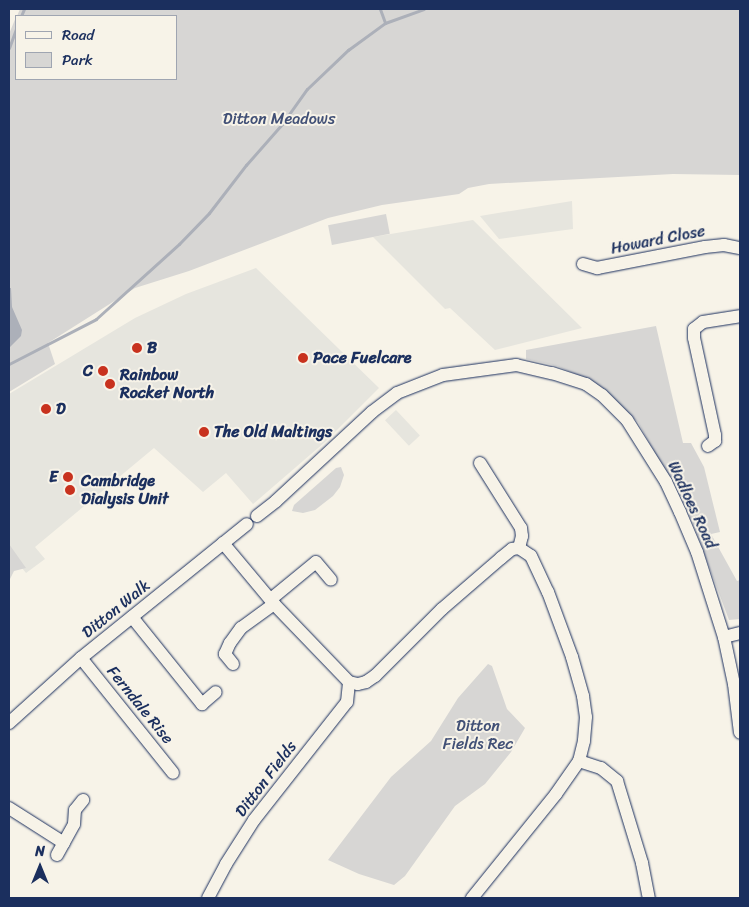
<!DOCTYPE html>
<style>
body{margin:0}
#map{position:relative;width:749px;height:907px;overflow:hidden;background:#f7f3e8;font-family:Sriracha,sans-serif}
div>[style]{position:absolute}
.built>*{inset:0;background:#e6e5de;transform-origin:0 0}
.green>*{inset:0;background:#d7d6d4;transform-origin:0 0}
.water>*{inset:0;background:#acb0b9}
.stream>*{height:3px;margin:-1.5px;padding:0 1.5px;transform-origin:1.5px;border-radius:1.5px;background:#acb0b9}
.roads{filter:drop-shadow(0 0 1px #1b2f5e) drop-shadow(0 0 1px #1b2f5e)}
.street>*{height:12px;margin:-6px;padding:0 6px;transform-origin:6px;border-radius:6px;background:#f7f3e8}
.dots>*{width:14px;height:14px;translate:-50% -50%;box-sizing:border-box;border:2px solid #f7f3e8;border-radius:50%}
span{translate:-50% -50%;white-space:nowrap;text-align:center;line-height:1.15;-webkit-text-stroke:4px #f7f3e8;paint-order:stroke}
.park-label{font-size:16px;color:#415076}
.street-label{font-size:16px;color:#1b2f5e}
.poi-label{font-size:16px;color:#1b2f5e;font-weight:700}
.left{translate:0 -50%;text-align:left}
.right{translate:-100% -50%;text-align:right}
.frame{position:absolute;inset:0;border:10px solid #1b2f5e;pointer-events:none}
.legend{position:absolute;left:15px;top:15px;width:162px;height:65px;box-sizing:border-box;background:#f7f3e8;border:1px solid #9fa5b1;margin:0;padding:6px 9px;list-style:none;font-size:15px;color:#1b2f5e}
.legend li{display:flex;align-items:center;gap:10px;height:25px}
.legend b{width:25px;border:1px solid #9fa5b1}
.north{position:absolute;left:15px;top:842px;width:50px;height:50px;-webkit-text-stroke:4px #f7f3e8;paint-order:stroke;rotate:0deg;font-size:14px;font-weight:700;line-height:20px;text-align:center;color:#1b2f5e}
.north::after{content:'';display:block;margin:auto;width:18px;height:22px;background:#1b2f5e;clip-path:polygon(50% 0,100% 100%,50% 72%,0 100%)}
</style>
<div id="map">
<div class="built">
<div style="clip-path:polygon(572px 201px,573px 229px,499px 239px,480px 216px)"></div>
<div style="clip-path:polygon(473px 220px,582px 328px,495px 350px,450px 308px,445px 309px,373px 237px)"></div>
<div style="clip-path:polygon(256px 268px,379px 388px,325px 442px,253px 504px,226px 473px,203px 492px,154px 448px,35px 547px,45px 559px,26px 573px,9px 552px,9px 394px,135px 318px,186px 294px)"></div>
<div style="left:396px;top:410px;width:35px;height:15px;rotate:47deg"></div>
</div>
<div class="green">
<div style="clip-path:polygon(20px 9px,740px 9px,740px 175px,673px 174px,489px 184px,468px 188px,459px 194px,382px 205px,328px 218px,189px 271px,135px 288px,48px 343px,55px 364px,9px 392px,9px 34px,16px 17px,16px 79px,176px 79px,176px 16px,17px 16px)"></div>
<div style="left:386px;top:214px;width:20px;height:59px;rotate:79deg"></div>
<div style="clip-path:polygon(656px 326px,683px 443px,691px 443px,704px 467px,720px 532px,711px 534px,737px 581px,740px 580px,740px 619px,729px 620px,692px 521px,638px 422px,591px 381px,557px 366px,526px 359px,526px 350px)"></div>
<div style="clip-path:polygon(341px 467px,344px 475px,340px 487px,333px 496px,315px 510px,303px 513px,292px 511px,294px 505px,336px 468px)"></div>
<div style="clip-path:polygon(9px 544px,26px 568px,14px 571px,9px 581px)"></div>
<div style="clip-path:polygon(488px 664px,492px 666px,507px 709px,525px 728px,511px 752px,485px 784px,455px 806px,405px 876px,394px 885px,359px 874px,328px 860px,391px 777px,431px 741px,458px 698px)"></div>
</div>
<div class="water">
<div style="clip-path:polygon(9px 288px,11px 288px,12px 307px,22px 330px,21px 336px,9px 348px)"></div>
</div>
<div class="stream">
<div style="left:380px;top:9px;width:15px;rotate:70deg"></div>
<div style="left:21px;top:16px;width:8px;rotate:-67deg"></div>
<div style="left:9px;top:48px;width:20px;rotate:-70deg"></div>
<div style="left:9px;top:364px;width:98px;rotate:-27.3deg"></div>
<div style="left:96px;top:319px;width:112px;rotate:-42.1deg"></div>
<div style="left:179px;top:244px;width:43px;rotate:-45.9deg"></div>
<div style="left:209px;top:213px;width:61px;rotate:-52.4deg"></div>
<div style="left:246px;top:165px;width:55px;rotate:-48.7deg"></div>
<div style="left:282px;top:124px;width:43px;rotate:-54.5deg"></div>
<div style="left:307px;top:89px;width:57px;rotate:-43.6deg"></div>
<div style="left:348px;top:50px;width:46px;rotate:-36.1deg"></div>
<div style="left:385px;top:23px;width:41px;rotate:-19.7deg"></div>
</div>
<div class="roads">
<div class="street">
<div style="left:583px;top:264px;width:15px;rotate:16deg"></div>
<div style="left:597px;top:268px;width:110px;rotate:-11deg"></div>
<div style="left:705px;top:247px;width:19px;rotate:-6deg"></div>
<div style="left:724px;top:245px;width:16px;rotate:11deg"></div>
<div style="left:708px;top:446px;width:9px;rotate:-36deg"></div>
<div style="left:715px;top:441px;width:6px;rotate:-90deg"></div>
<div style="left:715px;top:435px;width:99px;rotate:-102.2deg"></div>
<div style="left:694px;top:338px;width:9px;rotate:-90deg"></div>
<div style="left:694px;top:329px;width:11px;rotate:-38deg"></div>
<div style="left:703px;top:322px;width:37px;rotate:-9deg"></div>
<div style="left:480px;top:463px;width:77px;rotate:57.8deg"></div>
<div style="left:521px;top:528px;width:8px;rotate:83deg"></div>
<div style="left:522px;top:536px;width:12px;rotate:104deg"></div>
<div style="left:257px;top:516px;width:24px;rotate:-38deg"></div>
<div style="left:276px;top:501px;width:131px;rotate:-42.8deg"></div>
<div style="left:372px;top:412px;width:31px;rotate:-37deg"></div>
<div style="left:397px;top:393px;width:49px;rotate:-21.4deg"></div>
<div style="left:443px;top:375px;width:74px;rotate:-7.8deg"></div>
<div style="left:516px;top:365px;width:37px;rotate:13deg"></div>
<div style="left:552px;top:373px;width:36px;rotate:18deg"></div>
<div style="left:586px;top:384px;width:19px;rotate:35deg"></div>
<div style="left:602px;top:395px;width:35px;rotate:45deg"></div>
<div style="left:627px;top:420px;width:73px;rotate:57.8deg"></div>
<div style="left:666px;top:482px;width:33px;rotate:65deg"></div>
<div style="left:680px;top:512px;width:43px;rotate:67deg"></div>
<div style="left:697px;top:552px;width:89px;rotate:72.4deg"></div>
<div style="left:724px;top:637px;width:48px;rotate:78deg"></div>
<div style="left:734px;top:684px;width:49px;rotate:83deg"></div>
<div style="left:223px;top:543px;width:80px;rotate:50.1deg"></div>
<div style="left:274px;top:604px;width:108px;rotate:46.1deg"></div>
<div style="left:349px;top:682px;width:9px;rotate:13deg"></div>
<div style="left:358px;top:684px;width:8px;rotate:-14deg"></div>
<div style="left:366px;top:682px;width:11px;rotate:-34deg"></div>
<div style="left:375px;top:676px;width:95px;rotate:-45deg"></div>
<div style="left:442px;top:609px;width:78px;rotate:-40.8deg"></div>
<div style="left:501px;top:558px;width:14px;rotate:-39deg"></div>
<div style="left:512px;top:549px;width:7px;rotate:-8deg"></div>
<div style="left:519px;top:548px;width:14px;rotate:34deg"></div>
<div style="left:531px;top:556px;width:40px;rotate:65deg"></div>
<div style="left:548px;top:592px;width:69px;rotate:69.7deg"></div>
<div style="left:572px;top:657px;width:41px;rotate:74.2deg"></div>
<div style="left:583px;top:696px;width:21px;rotate:82deg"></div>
<div style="left:586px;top:717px;width:24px;rotate:95deg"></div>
<div style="left:584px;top:741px;width:21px;rotate:104deg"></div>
<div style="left:579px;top:761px;width:40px;rotate:124.9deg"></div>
<div style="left:556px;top:794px;width:134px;rotate:128.9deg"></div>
<div style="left:271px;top:599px;width:58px;rotate:-39.4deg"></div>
<div style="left:316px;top:562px;width:23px;rotate:50deg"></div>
<div style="left:132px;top:617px;width:112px;rotate:51.2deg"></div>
<div style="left:202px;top:704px;width:18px;rotate:-41deg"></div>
<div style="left:724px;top:637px;width:16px;rotate:-14deg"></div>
<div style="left:81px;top:658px;width:147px;rotate:51.3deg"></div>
<div style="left:233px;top:664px;width:13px;rotate:-129deg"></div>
<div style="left:225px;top:654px;width:12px;rotate:-66deg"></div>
<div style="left:230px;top:643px;width:19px;rotate:-54deg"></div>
<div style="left:241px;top:628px;width:41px;rotate:-36deg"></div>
<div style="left:9px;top:723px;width:97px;rotate:-42.1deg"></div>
<div style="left:81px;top:658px;width:213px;rotate:-38.9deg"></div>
<div style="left:579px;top:761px;width:23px;rotate:18deg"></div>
<div style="left:601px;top:768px;width:21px;rotate:39deg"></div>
<div style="left:617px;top:781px;width:86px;rotate:73deg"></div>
<div style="left:642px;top:863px;width:36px;rotate:79deg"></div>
<div style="left:9px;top:808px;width:65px;rotate:32.5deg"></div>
<div style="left:57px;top:855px;width:35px;rotate:-61deg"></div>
<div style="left:74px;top:824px;width:14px;rotate:-86deg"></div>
<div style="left:75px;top:810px;width:13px;rotate:-51deg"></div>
<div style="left:208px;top:898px;width:38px;rotate:-62deg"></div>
<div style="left:226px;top:864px;width:52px;rotate:-57.5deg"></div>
<div style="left:254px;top:820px;width:150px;rotate:-51.8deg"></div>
<div style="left:347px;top:702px;width:20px;rotate:-84deg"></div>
</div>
</div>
<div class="dots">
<div style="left:137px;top:348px;background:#c8321e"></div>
<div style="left:303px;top:358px;background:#c8321e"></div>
<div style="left:103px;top:371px;background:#c8321e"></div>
<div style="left:110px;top:384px;background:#c8321e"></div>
<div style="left:46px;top:409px;background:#c8321e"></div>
<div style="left:204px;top:432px;background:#c8321e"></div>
<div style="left:68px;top:477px;background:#c8321e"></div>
<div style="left:70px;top:490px;background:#c8321e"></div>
</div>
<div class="park-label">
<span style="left:279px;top:119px">Ditton Meadows</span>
<span style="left:478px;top:735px">Ditton<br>Fields Rec</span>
</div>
<div class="street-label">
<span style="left:658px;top:240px;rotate:-11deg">Howard Close</span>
<span style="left:692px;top:505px;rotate:65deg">Wadloes Road</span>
<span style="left:116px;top:609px;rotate:-39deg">Ditton Walk</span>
<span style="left:140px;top:705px;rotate:51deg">Ferndale Rise</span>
<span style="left:266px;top:779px;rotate:-53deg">Ditton Fields</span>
</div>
<div class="poi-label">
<span class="left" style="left:147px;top:348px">B</span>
<span class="left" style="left:313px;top:358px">Pace Fuelcare</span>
<span class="right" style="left:93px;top:371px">C</span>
<span class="left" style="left:120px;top:384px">Rainbow<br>Rocket North</span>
<span class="left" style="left:56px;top:409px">D</span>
<span class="left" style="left:214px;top:432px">The Old Maltings</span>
<span class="right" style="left:58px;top:477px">E</span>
<span class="left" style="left:81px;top:490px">Cambridge<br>Dialysis Unit</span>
</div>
<div class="frame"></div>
<ul class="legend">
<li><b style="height:6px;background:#f7f3e8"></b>Road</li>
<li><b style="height:14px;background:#d7d6d4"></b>Park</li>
</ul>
<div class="north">N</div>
</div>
